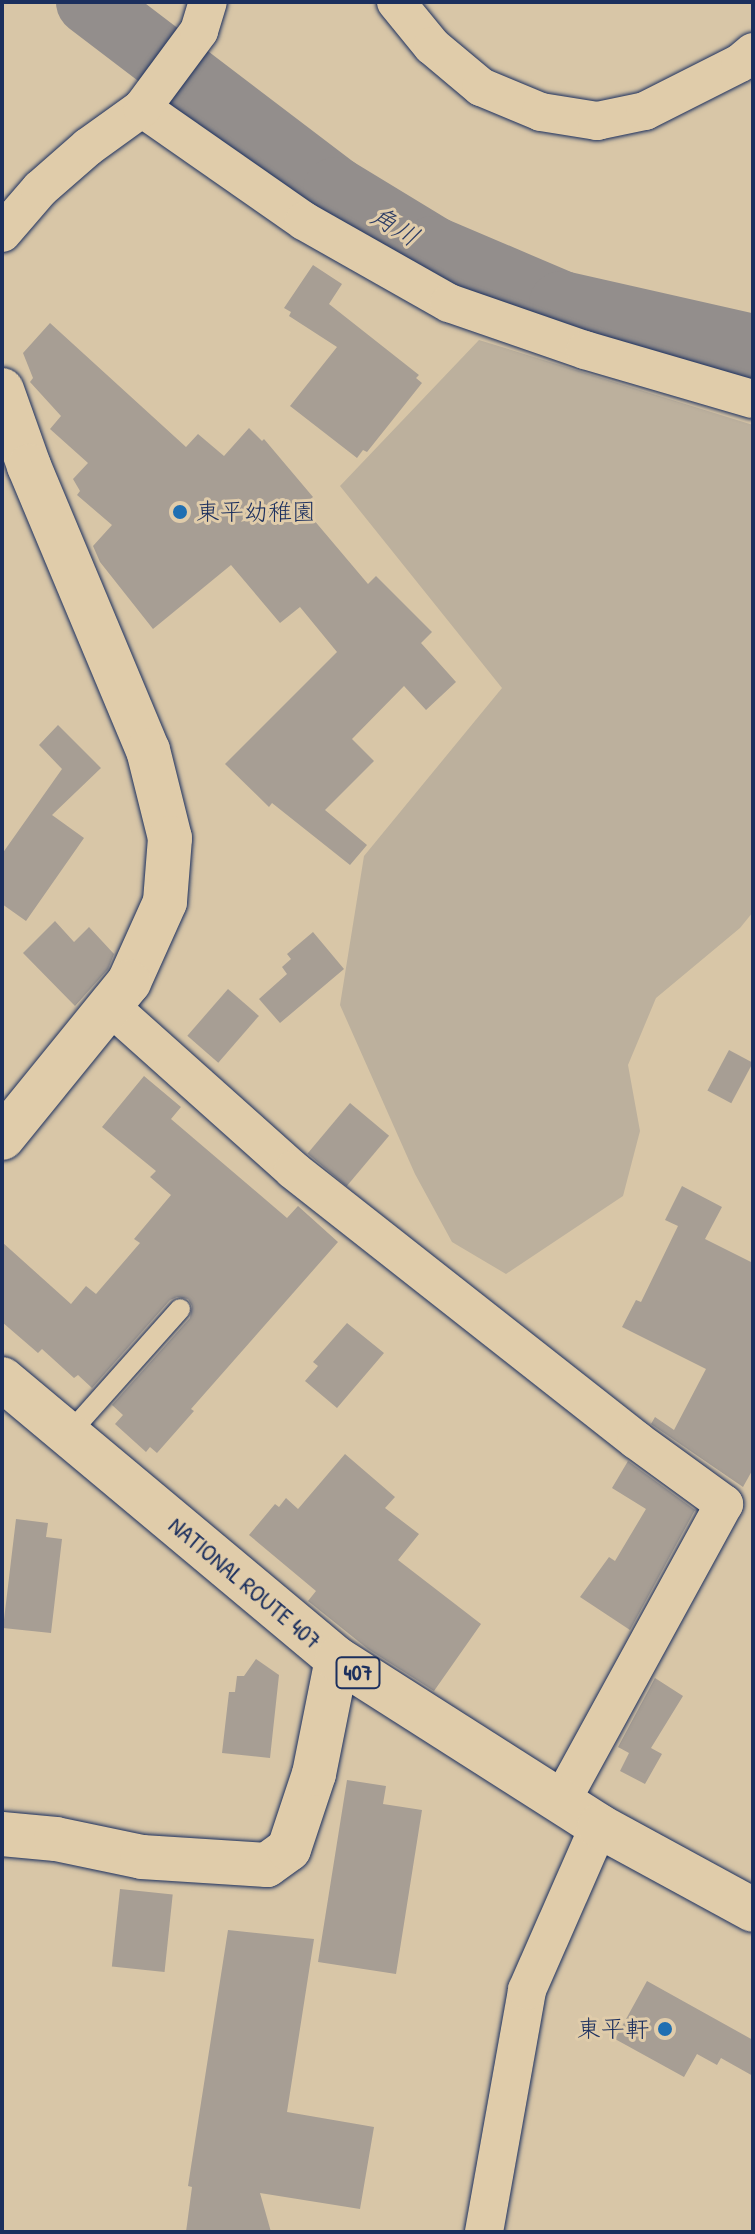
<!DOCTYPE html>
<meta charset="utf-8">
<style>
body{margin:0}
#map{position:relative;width:755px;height:2234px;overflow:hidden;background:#d8c6a7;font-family:"Patrick Hand","Klee One",sans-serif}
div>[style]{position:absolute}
.green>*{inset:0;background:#bcb09d}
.river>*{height:66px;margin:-33px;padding:0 33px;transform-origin:33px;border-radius:33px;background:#938e8c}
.building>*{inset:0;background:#a79e94;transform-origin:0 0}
.roads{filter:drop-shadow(0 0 2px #1b2f5e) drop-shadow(0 0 2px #1b2f5e)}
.service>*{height:20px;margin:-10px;padding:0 10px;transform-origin:10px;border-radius:10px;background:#e0ccaa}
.minor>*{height:38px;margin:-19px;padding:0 19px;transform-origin:19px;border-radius:19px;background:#e0ccaa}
.tertiary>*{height:44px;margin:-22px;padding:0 22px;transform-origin:22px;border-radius:22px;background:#e0ccaa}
.trunk>*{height:44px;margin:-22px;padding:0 22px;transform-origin:22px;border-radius:22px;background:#e0ccaa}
.dots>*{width:22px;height:22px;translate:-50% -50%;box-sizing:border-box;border:4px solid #e0ccaa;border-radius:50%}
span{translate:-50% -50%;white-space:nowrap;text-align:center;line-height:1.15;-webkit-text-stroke:6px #e0ccaa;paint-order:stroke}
.shield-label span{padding:2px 6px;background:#e0ccaa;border:2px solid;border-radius:6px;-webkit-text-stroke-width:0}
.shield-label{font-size:22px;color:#1b2f5e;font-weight:700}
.poi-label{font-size:24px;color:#1b2f5e}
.left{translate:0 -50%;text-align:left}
.right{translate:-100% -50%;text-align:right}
.street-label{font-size:24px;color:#1b2f5e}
.water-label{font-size:26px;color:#2d3d65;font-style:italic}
.frame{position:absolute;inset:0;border:4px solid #1b2f5e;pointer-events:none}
</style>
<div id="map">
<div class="green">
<div style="clip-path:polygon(479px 340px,753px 425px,753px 912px,740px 928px,656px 998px,628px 1065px,640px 1131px,623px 1196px,506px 1274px,452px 1242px,415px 1174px,340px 1005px,364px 856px,502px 688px,340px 486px)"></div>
</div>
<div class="river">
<div style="left:89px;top:2px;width:310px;rotate:37.3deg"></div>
<div style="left:336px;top:190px;width:114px;rotate:31.3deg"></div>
<div style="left:433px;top:249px;width:140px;rotate:23.1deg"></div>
<div style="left:562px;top:304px;width:196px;rotate:12.7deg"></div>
</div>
<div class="building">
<div style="clip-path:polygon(313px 265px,342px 284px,329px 304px,419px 375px,416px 378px,422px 383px,367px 452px,363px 450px,357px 458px,290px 406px,337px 347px,289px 316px,291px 312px,284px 308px)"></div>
<div style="clip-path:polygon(50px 323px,186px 447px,198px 434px,224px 456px,249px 428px,262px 441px,264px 439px,313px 497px,302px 506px,368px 584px,376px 576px,432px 632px,421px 643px,456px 682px,426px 710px,404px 686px,352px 739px,374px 761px,325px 810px,367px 845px,350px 865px,272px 803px,269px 807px,225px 764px,337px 652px,300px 607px,280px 623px,231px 565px,153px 629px,100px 562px,93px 546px,112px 525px,77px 495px,80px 491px,73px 479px,88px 463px,50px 429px,61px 416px,30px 382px,33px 378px,23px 353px)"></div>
<div style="clip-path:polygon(58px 725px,101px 768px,52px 815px,84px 838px,26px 921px,2px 904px,2px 854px,62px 769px,39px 745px)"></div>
<div style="clip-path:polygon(55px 921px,74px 942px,89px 927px,114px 954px,108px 969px,75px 1006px,23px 953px)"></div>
<div style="clip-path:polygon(313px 932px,344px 969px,280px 1023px,259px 999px,287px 974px,282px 967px,291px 959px,287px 954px)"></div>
<div style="left:228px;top:989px;width:41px;height:62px;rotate:41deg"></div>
<div style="left:729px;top:1050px;width:27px;height:46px;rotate:28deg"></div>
<div style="clip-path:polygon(144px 1076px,181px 1107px,171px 1119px,287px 1218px,298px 1206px,338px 1242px,191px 1409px,194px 1411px,157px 1453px,150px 1447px,146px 1452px,115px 1424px,123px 1415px,112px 1405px,190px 1318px,192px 1306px,188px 1299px,177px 1297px,170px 1300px,92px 1388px,78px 1375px,74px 1378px,42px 1349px,38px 1353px,2px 1322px,2px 1242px,71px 1304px,86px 1286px,96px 1294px,140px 1243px,134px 1239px,171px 1195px,150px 1177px,156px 1171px,102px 1127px)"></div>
<div style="left:350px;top:1103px;width:51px;height:66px;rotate:40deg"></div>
<div style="clip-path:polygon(682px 1186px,722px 1207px,705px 1239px,753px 1263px,753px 1469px,743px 1487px,651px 1424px,655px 1417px,674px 1430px,706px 1369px,622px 1327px,636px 1300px,641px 1302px,678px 1226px,665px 1220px)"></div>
<div style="clip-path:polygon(347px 1323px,384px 1353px,337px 1408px,305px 1381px,318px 1366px,313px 1362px)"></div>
<div style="clip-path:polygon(345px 1454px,395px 1497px,385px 1508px,419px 1534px,398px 1560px,481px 1624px,434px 1691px,368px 1649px,308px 1601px,316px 1591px,249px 1535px,275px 1504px,279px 1507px,286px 1498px,298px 1509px)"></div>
<div style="clip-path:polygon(628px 1461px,695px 1510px,630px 1630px,580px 1597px,609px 1557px,615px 1561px,646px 1509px,612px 1488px)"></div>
<div style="clip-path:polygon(16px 1519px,48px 1523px,46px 1537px,62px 1539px,51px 1633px,3px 1628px)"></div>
<div style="clip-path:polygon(256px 1659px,279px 1675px,270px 1758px,222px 1753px,229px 1692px,235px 1692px,237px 1676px,244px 1676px)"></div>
<div style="clip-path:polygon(655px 1678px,683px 1696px,651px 1748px,662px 1754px,645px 1784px,620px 1771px,629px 1753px,618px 1747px)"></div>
<div style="clip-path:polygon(347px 1780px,386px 1786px,383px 1804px,422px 1810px,396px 1974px,318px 1962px)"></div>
<div style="left:120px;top:1889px;width:53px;height:78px;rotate:6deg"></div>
<div style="clip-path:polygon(228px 1930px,314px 1939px,287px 2112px,374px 2127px,360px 2209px,260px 2193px,271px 2232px,186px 2232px,192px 2187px,188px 2186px)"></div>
<div style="clip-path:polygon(647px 1981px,753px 2040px,753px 2076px,721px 2058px,717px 2065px,697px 2054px,684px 2077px,615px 2039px)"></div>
</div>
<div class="roads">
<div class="service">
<div style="left:67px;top:1436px;width:170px;rotate:-48.3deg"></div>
</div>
<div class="minor">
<div style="left:396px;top:2px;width:57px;rotate:50.7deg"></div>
<div style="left:432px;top:46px;width:64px;rotate:39.9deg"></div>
<div style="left:481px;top:87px;width:65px;rotate:22.6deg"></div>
<div style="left:541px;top:112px;width:57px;rotate:9.1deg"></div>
<div style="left:597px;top:121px;width:49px;rotate:-11.8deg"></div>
<div style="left:645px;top:111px;width:106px;rotate:-26.8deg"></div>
<div style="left:740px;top:63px;width:17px;rotate:-40deg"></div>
<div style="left:142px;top:108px;width:198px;rotate:34.9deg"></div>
<div style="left:304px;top:221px;width:167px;rotate:29.5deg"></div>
<div style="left:449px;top:303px;width:144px;rotate:19.1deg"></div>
<div style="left:585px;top:350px;width:175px;rotate:16.3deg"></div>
<div style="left:2px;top:233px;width:58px;rotate:-49.2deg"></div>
<div style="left:40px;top:189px;width:64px;rotate:-41.2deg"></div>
<div style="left:88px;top:147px;width:67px;rotate:-35.8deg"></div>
<div style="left:142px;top:108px;width:96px;rotate:-53.5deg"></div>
<div style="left:199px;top:31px;width:30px;rotate:-73deg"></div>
<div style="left:111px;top:1007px;width:244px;rotate:41.8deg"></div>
<div style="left:293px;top:1170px;width:437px;rotate:38.2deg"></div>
<div style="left:636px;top:1440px;width:109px;rotate:36deg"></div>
<div style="left:724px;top:1504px;width:340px;rotate:118.7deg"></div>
<div style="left:484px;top:2232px;width:246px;rotate:-79.9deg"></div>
<div style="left:527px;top:1990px;width:179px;rotate:-66.3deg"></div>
</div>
<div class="tertiary">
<div style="left:2px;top:390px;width:81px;rotate:70.4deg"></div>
<div style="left:29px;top:466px;width:308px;rotate:67.3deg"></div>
<div style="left:148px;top:750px;width:91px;rotate:76deg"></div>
<div style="left:170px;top:838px;width:64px;rotate:94.5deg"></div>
<div style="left:165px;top:902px;width:88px;rotate:114.2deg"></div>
<div style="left:129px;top:982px;width:201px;rotate:129.1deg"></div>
<div style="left:2px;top:1834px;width:54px;rotate:5.3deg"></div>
<div style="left:56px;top:1839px;width:88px;rotate:11.8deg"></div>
<div style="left:142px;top:1857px;width:125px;rotate:3.7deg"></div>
<div style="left:267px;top:1865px;width:27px;rotate:-36deg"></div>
<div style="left:289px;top:1849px;width:79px;rotate:-71.6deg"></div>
<div style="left:314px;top:1774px;width:117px;rotate:-78.7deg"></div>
</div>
<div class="trunk">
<div style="left:2px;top:1379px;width:437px;rotate:39.9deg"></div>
<div style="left:337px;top:1659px;width:311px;rotate:32.5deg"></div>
<div style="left:599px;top:1826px;width:175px;rotate:28.6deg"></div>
</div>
</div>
<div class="dots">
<div style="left:180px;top:512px;background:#1f6fb2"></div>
<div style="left:665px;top:2029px;background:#1f6fb2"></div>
</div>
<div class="shield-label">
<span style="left:358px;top:1673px">407</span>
</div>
<div class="poi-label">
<span class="left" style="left:196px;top:512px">東平幼稚園</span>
<span class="right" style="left:649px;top:2029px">東平軒</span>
</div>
<div class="street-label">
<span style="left:245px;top:1583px;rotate:40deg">NATIONAL ROUTE 407</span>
</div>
<div class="water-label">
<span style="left:395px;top:226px;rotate:31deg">角川</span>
</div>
<div class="frame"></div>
</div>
